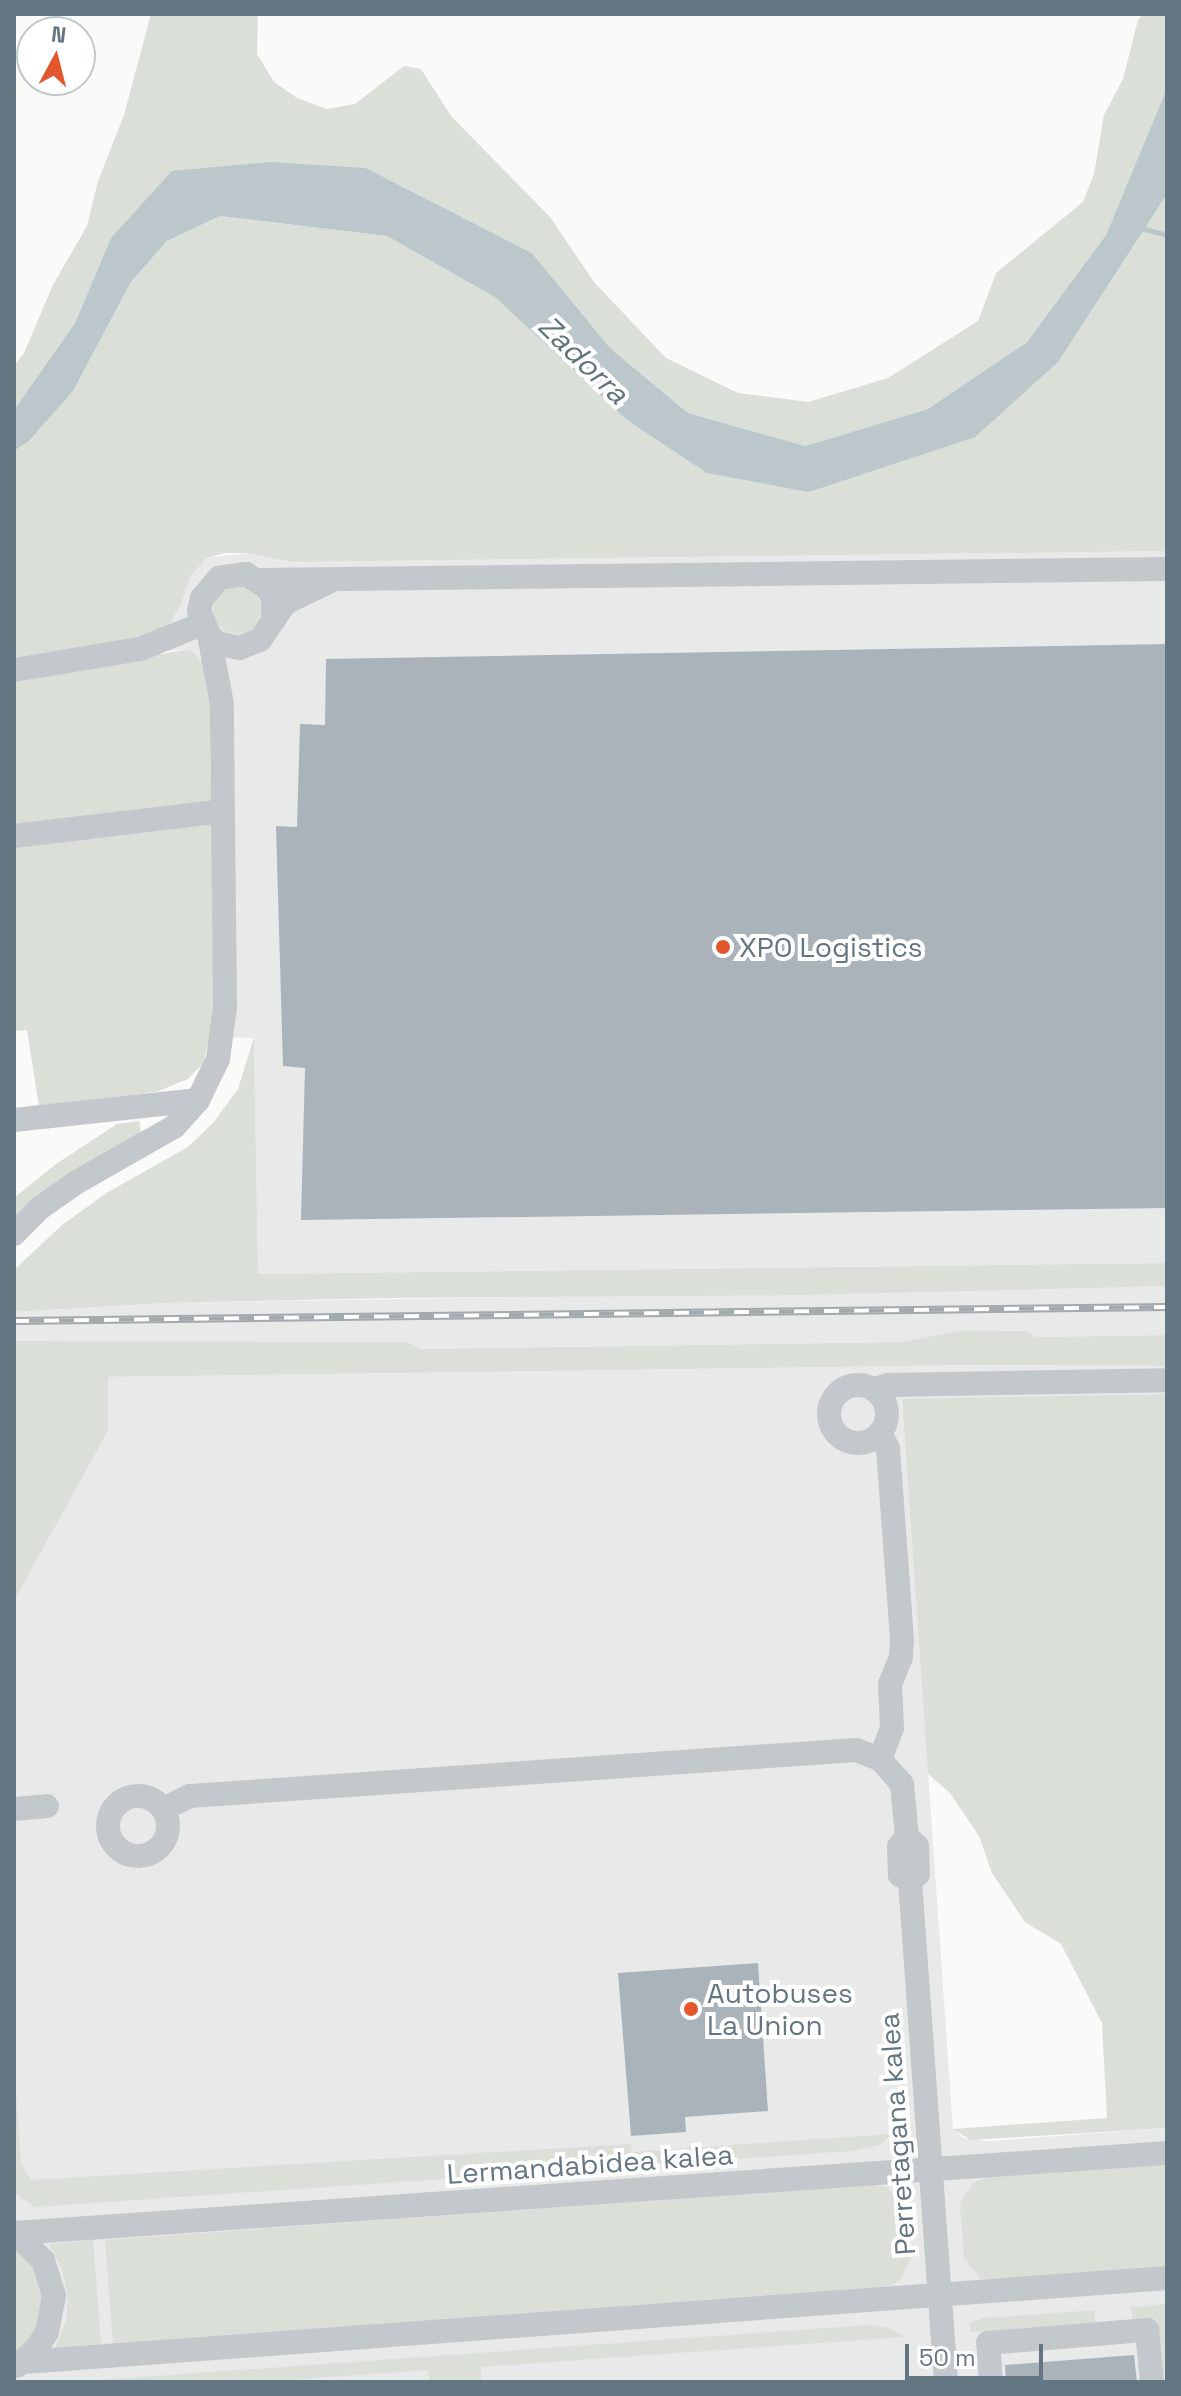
<!DOCTYPE html>
<style>
body{margin:0}
#map{position:relative;width:1181px;height:2396px;overflow:hidden;background:#fafaf8;font-family:"Space Grotesk",sans-serif}
div>[style]{position:absolute}
.built>*{inset:0;background:#e8e9e9}
.green>*{inset:0;background:#dadfd7}
.round{border-radius:50%}
.water>*{inset:0;background:#bbc7cb}
.stream>*{height:5px;margin:-2.5px;padding:0 2.5px;transform-origin:2.5px;border-radius:2.5px;background:#bbc7cb}
.building>*{inset:0;background:#aab3b9}
.minor>*{height:24px;margin:-12px;padding:0 12px;transform-origin:12px;border-radius:12px;background:#c3c8cc}
.minor>.ring{margin:-12px;padding:0;box-sizing:content-box;background:none;border:24px solid #c3c8cc;border-radius:50%}
.rail>*{height:8px;margin-top:-4px;transform-origin:0;background:repeating-linear-gradient(90deg,#fff 0 15px,#a2aab0 0 30px);box-sizing:border-box;border-block:2px solid #a2aab0}
.dots>*{width:22px;height:22px;translate:-50% -50%;box-sizing:border-box;border:4px solid #fff;border-radius:50%}
span{translate:-50% -50%;white-space:nowrap;text-align:center;line-height:1.15;-webkit-text-stroke:8px #fff;paint-order:stroke}
.poi-label{font-size:28px;color:#657683}
.left{translate:0 -50%;text-align:left}
.street-label{font-size:28px;color:#657683}
.water-label{font-size:30px;color:#60757c;font-style:italic}
.frame{position:absolute;inset:0;border:16px solid #657683;pointer-events:none}
.north{position:absolute;left:16px;top:16px;width:80px;height:80px;box-sizing:border-box;background:#fff;border:2px solid #c1c8cd;border-radius:50%;rotate:7deg;font-size:22px;font-weight:700;line-height:32px;text-align:center;color:#657683}
.north::after{content:'';display:block;margin:auto;width:28px;height:36px;background:#e4572e;clip-path:polygon(50% 0,100% 100%,50% 72%,0 100%)}
.scale{position:absolute;left:905px;top:2344px;width:138px;height:36px;box-sizing:border-box;border:4px solid #657683;border-top:0;padding-left:10px;font-size:24px;line-height:28px;white-space:nowrap;color:#657683;-webkit-text-stroke:6px #fff;paint-order:stroke}
</style>
<div id="map">
<div class="built">
<div style="clip-path:polygon(1167px 551px,1167px 1263px,258px 1274px,254px 1038px,211px 1037px,213px 673px,190px 649px,169px 651px,154px 638px,182px 602px,191px 575px,207px 558px,248px 553px,292px 562px)"></div>
<div style="clip-path:polygon(1167px 1286px,1167px 1335px,1037px 1337px,1026px 1331px,963px 1330px,902px 1342px,420px 1349px,408px 1342px,14px 1341px,14px 1312px,167px 1303px)"></div>
<div style="clip-path:polygon(975px 1365px,1167px 1366px,1167px 1394px,902px 1400px,953px 2129px,963px 2138px,988px 2141px,1167px 2128px,1167px 2382px,14px 2382px,14px 1601px,108px 1431px,107px 1377px)"></div>
</div>
<div class="green">
<div style="clip-path:polygon(151px 14px,258px 14px,257px 54px,274px 82px,297px 98px,327px 109px,355px 104px,404px 66px,421px 69px,451px 116px,550px 217px,594px 282px,666px 358px,738px 393px,808px 402px,888px 378px,978px 321px,996px 273px,1083px 202px,1094px 174px,1104px 115px,1123px 79px,1138px 20px,1143px 14px,1167px 14px,1167px 88px,1106px 235px,1027px 342px,928px 409px,805px 446px,688px 413px,610px 348px,532px 253px,366px 168px,111px 238px,75px 323px,14px 410px,14px 366px,24px 353px,53px 285px,87px 226px,98px 181px,124px 115px)"></div>
<div style="clip-path:polygon(1167px 194px,1167px 551px,292px 562px,248px 553px,225px 553px,207px 558px,191px 575px,182px 602px,166px 630px,154px 638px,14px 658px,14px 451px,29px 441px,73px 391px,131px 282px,167px 241px,220px 216px,387px 236px,495px 296px,627px 420px,809px 492px,1058px 361px)"></div>
<div class="round" style="left:213px;top:586px;width:48px;height:48px"></div>
<div style="clip-path:polygon(190px 649px,213px 673px,210px 760px,216px 941px,214px 1014px,204px 1062px,188px 1079px,156px 1092px,39px 1107px,27px 1030px,14px 1031px,14px 680px)"></div>
<div style="clip-path:polygon(254px 1037px,258px 1274px,1167px 1263px,1167px 1286px,798px 1295px,391px 1298px,167px 1303px,14px 1312px,14px 1270px,62px 1225px,108px 1192px,188px 1147px,213px 1123px,238px 1089px)"></div>
<div style="clip-path:polygon(139px 1121px,142px 1137px,14px 1218px,14px 1198px,56px 1164px,117px 1124px)"></div>
<div style="clip-path:polygon(963px 1330px,1026px 1331px,1037px 1337px,1167px 1335px,1167px 1366px,975px 1365px,108px 1377px,108px 1431px,14px 1601px,14px 1341px,408px 1342px,420px 1349px,902px 1342px)"></div>
<div style="clip-path:polygon(1167px 1394px,1167px 2128px,971px 2140px,953px 2129px,1107px 2118px,1102px 2023px,1061px 1944px,1025px 1922px,992px 1873px,979px 1836px,950px 1793px,928px 1774px,902px 1399px)"></div>
<div style="clip-path:polygon(14px 2066px,21px 2163px,31px 2180px,631px 2144px,632px 2152px,892px 2134px,880px 2145px,852px 2151px,35px 2207px,14px 2193px)"></div>
<div style="clip-path:polygon(1167px 2164px,1167px 2269px,995px 2281px,980px 2278px,964px 2259px,960px 2203px,974px 2182px,991px 2176px)"></div>
<div style="clip-path:polygon(874px 2185px,887px 2187px,905px 2205px,911px 2259px,900px 2281px,882px 2288px,113px 2344px,105px 2240px)"></div>
<div style="clip-path:polygon(93px 2240px,101px 2344px,55px 2348px,66px 2322px,68px 2298px,62px 2269px,49px 2244px)"></div>
<div style="clip-path:polygon(14px 2247px,32px 2265px,43px 2299px,34px 2334px,14px 2355px)"></div>
<div style="clip-path:polygon(1167px 2304px,1167px 2382px,1160px 2382px,1156px 2319px,1132px 2320px,1131px 2307px)"></div>
<div style="clip-path:polygon(1094px 2310px,1096px 2323px,971px 2332px,970px 2323px,984px 2318px)"></div>
<div style="clip-path:polygon(868px 2325px,889px 2328px,905px 2337px,481px 2367px,481px 2379px,438px 2382px,430px 2382px,428px 2370px,260px 2382px,72px 2382px)"></div>
</div>
<div class="water">
<div style="clip-path:polygon(1167px 88px,1167px 194px,1058px 362px,975px 437px,809px 492px,707px 473px,627px 420px,495px 297px,387px 236px,220px 216px,167px 241px,131px 282px,73px 391px,29px 441px,14px 451px,14px 410px,75px 323px,111px 238px,172px 171px,270px 162px,366px 168px,532px 253px,610px 348px,688px 413px,805px 446px,928px 409px,1027px 342px,1106px 235px)"></div>
</div>
<div class="stream">
<div style="left:1141px;top:228px;width:27px;rotate:15deg"></div>
</div>
<div class="building">
<div style="clip-path:polygon(1167px 644px,1167px 1208px,301px 1220px,305px 1068px,283px 1066px,276px 826px,297px 827px,300px 724px,325px 725px,326px 659px)"></div>
<div style="clip-path:polygon(758px 1963px,768px 2111px,685px 2117px,686px 2132px,631px 2136px,618px 1973px)"></div>
<div style="clip-path:polygon(1134px 2355px,1137px 2382px,1006px 2382px,1005px 2365px)"></div>
</div>
<div class="minor">
<div style="left:258px;top:580px;width:909px;rotate:-0.69deg"></div>
<div style="left:273px;top:621px;width:23px;rotate:-90deg"></div>
<div style="left:273px;top:598px;width:12px;rotate:-121deg"></div>
<div style="left:267px;top:588px;width:25px;rotate:-146deg"></div>
<div style="left:246px;top:574px;width:27px;rotate:172deg"></div>
<div style="left:219px;top:578px;width:26px;rotate:130deg"></div>
<div style="left:202px;top:598px;width:13px;rotate:103deg"></div>
<div style="left:199px;top:611px;width:26px;rotate:67deg"></div>
<div style="left:209px;top:635px;width:11px;rotate:45deg"></div>
<div style="left:217px;top:643px;width:23px;rotate:13deg"></div>
<div style="left:239px;top:648px;width:22px;rotate:-21deg"></div>
<div style="left:260px;top:640px;width:45px;rotate:-56deg"></div>
<div style="left:285px;top:603px;width:51px;rotate:-25.6deg"></div>
<div style="left:14px;top:670px;width:128px;rotate:-9.5deg"></div>
<div style="left:140px;top:649px;width:67px;rotate:-22deg"></div>
<div style="left:14px;top:836px;width:210px;rotate:-6.8deg"></div>
<div style="left:14px;top:1120px;width:185px;rotate:-6.2deg"></div>
<div style="left:14px;top:1234px;width:37px;rotate:-45deg"></div>
<div style="left:40px;top:1208px;width:45px;rotate:-35.1deg"></div>
<div style="left:77px;top:1182px;width:112px;rotate:-29.6deg"></div>
<div style="left:174px;top:1127px;width:36px;rotate:-48deg"></div>
<div style="left:198px;top:1100px;width:46px;rotate:-64deg"></div>
<div style="left:218px;top:1059px;width:52px;rotate:-82.3deg"></div>
<div style="left:225px;top:1007px;width:303px;rotate:-90.6deg"></div>
<div style="left:222px;top:704px;width:70px;rotate:-100.7deg"></div>
<div class="ring" style="left:829px;top:1385px;width:34px;height:34px"></div>
<div style="left:875px;top:1389px;width:14px;rotate:-17deg"></div>
<div style="left:888px;top:1385px;width:279px;rotate:-1deg"></div>
<div style="left:880px;top:1433px;width:18px;rotate:63deg"></div>
<div style="left:888px;top:1449px;width:193px;rotate:85.8deg"></div>
<div style="left:902px;top:1641px;width:16px;rotate:94deg"></div>
<div style="left:901px;top:1657px;width:29px;rotate:112deg"></div>
<div style="left:890px;top:1684px;width:44px;rotate:87.4deg"></div>
<div style="left:892px;top:1728px;width:33px;rotate:111deg"></div>
<div class="ring" style="left:108px;top:1796px;width:36px;height:36px"></div>
<div style="left:14px;top:1809px;width:33px;rotate:-5deg"></div>
<div style="left:163px;top:1809px;width:30px;rotate:-26deg"></div>
<div style="left:190px;top:1796px;width:668px;rotate:-3.95deg"></div>
<div style="left:856px;top:1750px;width:26px;rotate:21deg"></div>
<div style="left:880px;top:1759px;width:33px;rotate:49deg"></div>
<div style="left:902px;top:1784px;width:53px;rotate:84.6deg"></div>
<div style="left:907px;top:1837px;width:13px;rotate:129deg"></div>
<div style="left:899px;top:1847px;width:28px;rotate:88deg"></div>
<div style="left:900px;top:1875px;width:12px;rotate:31deg"></div>
<div style="left:907px;top:1837px;width:13px;rotate:42deg"></div>
<div style="left:917px;top:1846px;width:28px;rotate:88deg"></div>
<div style="left:918px;top:1874px;width:11px;rotate:139deg"></div>
<div style="left:910px;top:1881px;width:502px;rotate:85.89deg"></div>
<div style="left:14px;top:2232px;width:40px;rotate:44deg"></div>
<div style="left:43px;top:2260px;width:38px;rotate:73deg"></div>
<div style="left:54px;top:2296px;width:37px;rotate:101deg"></div>
<div style="left:47px;top:2332px;width:19px;rotate:122deg"></div>
<div style="left:37px;top:2348px;width:27px;rotate:138deg"></div>
<div style="left:16px;top:2233px;width:1154px;rotate:-3.98deg"></div>
<div style="left:24px;top:2362px;width:1146px;rotate:-4.2deg"></div>
<div style="left:991px;top:2382px;width:39px;rotate:-94deg"></div>
<div style="left:988px;top:2343px;width:160px;rotate:-4.7deg"></div>
<div style="left:1147px;top:2330px;width:52px;rotate:84.5deg"></div>
</div>
<div class="rail">
<div style="left:14px;top:1321px;width:1153px;rotate:-0.7deg"></div>
</div>
<div class="dots">
<div style="left:723px;top:947px;background:#e4572e"></div>
<div style="left:691px;top:2009px;background:#e4572e"></div>
</div>
<div class="poi-label">
<span class="left" style="left:739px;top:947px">XPO Logistics</span>
<span class="left" style="left:707px;top:2009px">Autobuses<br>La Union</span>
</div>
<div class="street-label">
<span style="left:897px;top:2134px;rotate:-94deg">Perretagana kalea</span>
<span style="left:590px;top:2164px;rotate:-4deg">Lermandabidea kalea</span>
</div>
<div class="water-label">
<span style="left:583px;top:360px;rotate:44deg">Zadorra</span>
</div>
<div class="frame"></div>
<div class="north">N</div>
<div class="scale">50 m</div>
</div>
